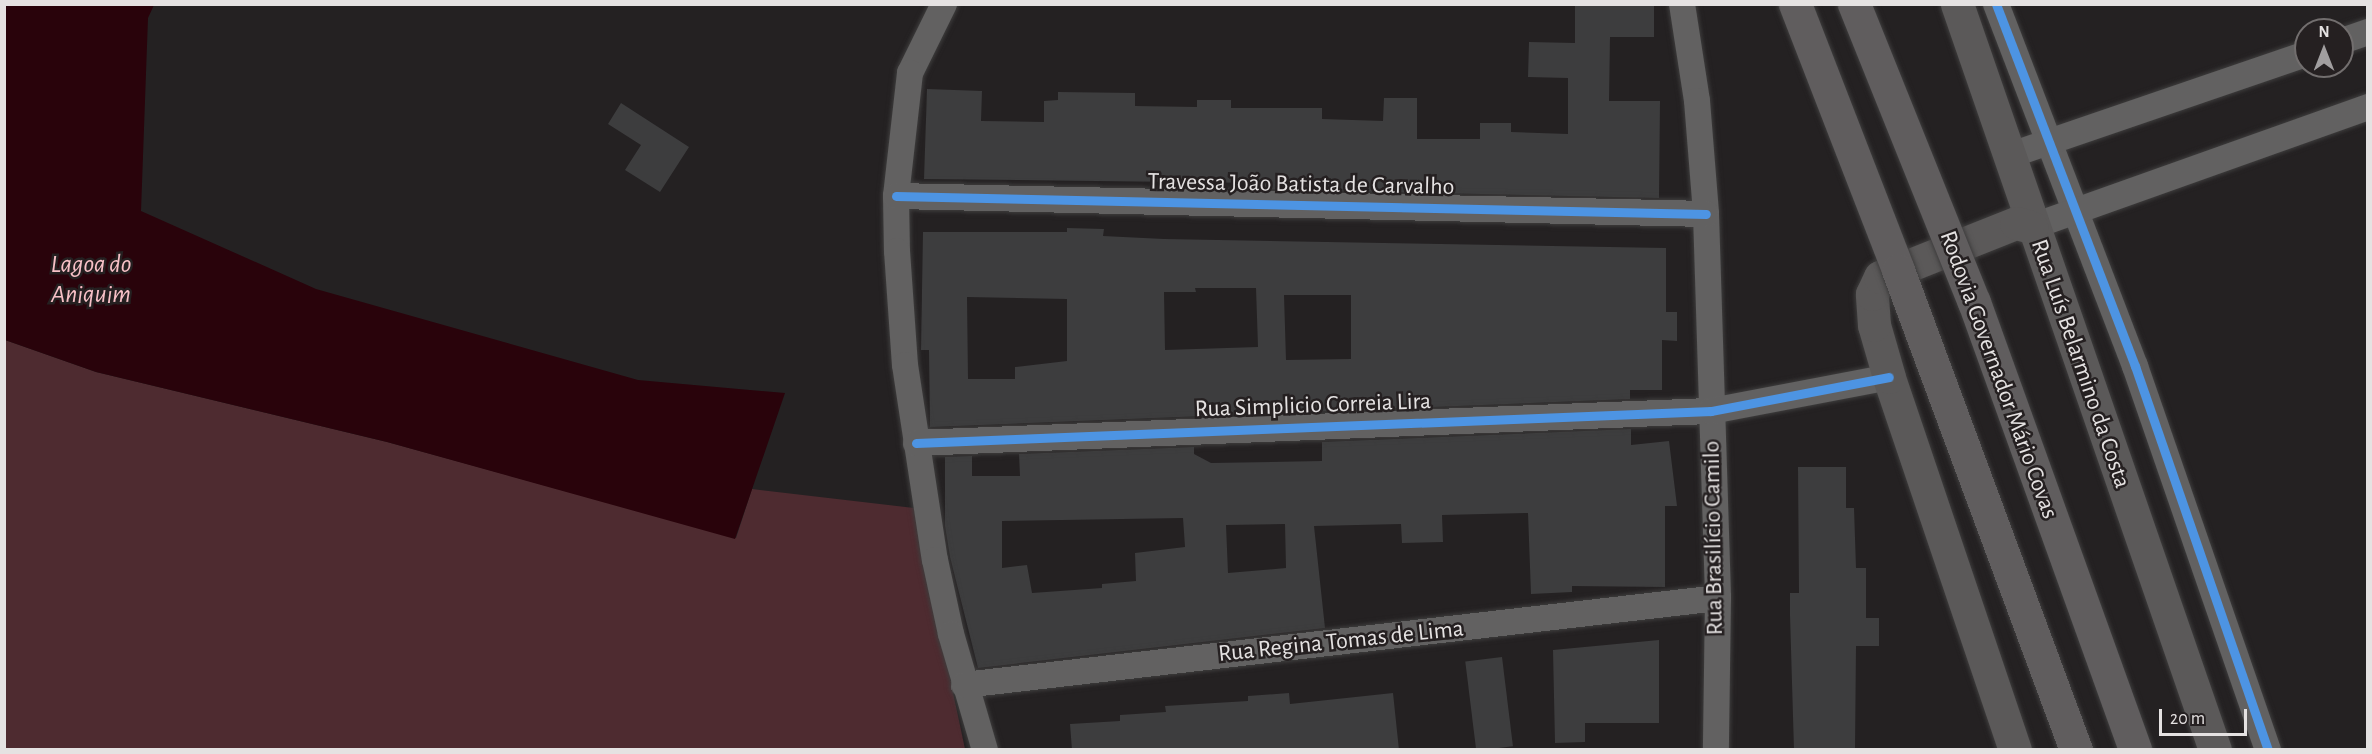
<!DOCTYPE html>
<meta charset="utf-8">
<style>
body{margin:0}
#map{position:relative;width:2372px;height:754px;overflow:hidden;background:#242122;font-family:"Alegreya Sans",sans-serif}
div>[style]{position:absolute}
.green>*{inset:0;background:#4e2b30}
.water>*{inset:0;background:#29030b}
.building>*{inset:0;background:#3d3d3e;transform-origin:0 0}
.roads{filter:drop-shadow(0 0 2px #3e3d3d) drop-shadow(0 0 2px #3e3d3d)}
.street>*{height:26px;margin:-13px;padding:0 13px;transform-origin:13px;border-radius:13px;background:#626161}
.secondary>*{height:33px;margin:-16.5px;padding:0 16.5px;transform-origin:16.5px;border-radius:16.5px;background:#5b5959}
.bridges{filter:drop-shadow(0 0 2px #3e3d3d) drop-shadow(0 0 2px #3e3d3d)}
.highway-bridge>*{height:33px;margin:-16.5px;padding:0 16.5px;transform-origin:16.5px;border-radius:16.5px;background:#605d5e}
.cycleway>*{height:9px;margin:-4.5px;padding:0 4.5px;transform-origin:4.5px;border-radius:4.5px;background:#4d94e3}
span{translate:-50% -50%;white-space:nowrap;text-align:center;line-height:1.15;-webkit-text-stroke:5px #252021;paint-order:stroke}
.street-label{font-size:24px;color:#e5e2e2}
.water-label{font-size:26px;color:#f8c1c7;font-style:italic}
.frame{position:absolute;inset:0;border:6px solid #e5e2e2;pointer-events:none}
.north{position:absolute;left:2294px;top:18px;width:60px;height:60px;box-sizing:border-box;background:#252021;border:2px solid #726e6e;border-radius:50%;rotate:0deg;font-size:16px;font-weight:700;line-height:24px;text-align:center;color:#e5e2e2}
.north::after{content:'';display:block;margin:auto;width:21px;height:27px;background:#a19e9f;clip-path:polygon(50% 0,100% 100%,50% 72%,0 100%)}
.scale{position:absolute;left:2159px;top:709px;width:88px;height:27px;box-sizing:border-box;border:3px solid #e5e2e2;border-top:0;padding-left:8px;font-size:18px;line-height:21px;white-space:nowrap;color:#e5e2e2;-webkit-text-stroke:4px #252021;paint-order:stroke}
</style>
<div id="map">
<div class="green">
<div style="clip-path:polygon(5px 340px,96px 372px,387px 442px,736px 538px,752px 489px,914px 508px,965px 749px,5px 750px)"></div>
</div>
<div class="water">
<div style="clip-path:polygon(5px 4px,154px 5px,148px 18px,141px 211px,316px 289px,638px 380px,785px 393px,735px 539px,387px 442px,96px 372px,5px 340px)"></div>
</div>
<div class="building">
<div style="clip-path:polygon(1575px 4px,1654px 4px,1654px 37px,1610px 37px,1609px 101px,1660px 101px,1659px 198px,1259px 189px,1259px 183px,924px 179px,927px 89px,982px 91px,981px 121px,1044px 122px,1044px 101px,1058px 100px,1058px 92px,1135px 93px,1135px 106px,1197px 107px,1197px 100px,1231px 100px,1231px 108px,1322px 108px,1322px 119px,1383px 121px,1384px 98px,1417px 98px,1417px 139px,1480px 139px,1480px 123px,1511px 123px,1511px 132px,1568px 134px,1568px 78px,1528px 77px,1529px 42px,1575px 43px)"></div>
<div style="clip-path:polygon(621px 103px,689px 147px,660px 192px,625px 170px,641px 145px,608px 124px)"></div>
<div style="clip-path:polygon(evenodd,1067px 228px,1104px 229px,1103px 236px,1164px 239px,1666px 248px,1666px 312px,1677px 312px,1677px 341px,1662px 340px,1662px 390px,1630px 390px,1630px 399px,930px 427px,929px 350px,921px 350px,923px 232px,1067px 232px,1067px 228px,1195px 288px,1256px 288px,1258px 347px,1165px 350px,1164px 292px,1196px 292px,1195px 288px,1067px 228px,1284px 295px,1351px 295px,1351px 359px,1286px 360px,1284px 295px,1067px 228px,967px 297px,1067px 299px,1067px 361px,1015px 367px,1015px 379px,968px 379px,967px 297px)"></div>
<div style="clip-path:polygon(evenodd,1631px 429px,1631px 445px,1669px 441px,1677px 506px,1665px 506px,1665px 587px,1572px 586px,1572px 592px,1531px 594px,1528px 513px,1442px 515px,1443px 542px,1402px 543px,1401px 524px,1314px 526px,1325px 628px,978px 668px,950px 557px,945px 526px,945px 457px,972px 456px,972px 476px,1020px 476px,1019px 454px,1194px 447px,1194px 454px,1211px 463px,1322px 461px,1322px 442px,1631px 429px,1183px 518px,1185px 547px,1135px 553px,1136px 581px,1102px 584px,1102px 588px,1032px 593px,1027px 565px,1002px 568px,1002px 521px,1183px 518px,1631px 429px,1285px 524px,1286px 568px,1228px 573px,1226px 525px,1285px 524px)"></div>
<div style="clip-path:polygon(1798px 467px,1846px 467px,1846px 508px,1854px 508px,1856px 568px,1866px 568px,1866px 618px,1879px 618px,1879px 646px,1856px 646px,1855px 750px,1794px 750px,1790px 615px,1790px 593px,1799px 593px)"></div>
<div style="clip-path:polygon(1659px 640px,1659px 723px,1585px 723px,1585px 742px,1555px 743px,1553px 650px)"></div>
<div style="left:1502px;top:657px;width:90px;height:37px;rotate:83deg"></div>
<div style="clip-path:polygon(1289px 693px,1290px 704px,1393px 693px,1399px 750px,1072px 750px,1070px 724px,1120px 721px,1120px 715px,1166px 712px,1165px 706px,1248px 701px,1248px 696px)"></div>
</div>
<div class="roads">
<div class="street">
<div style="left:944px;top:4px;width:77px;rotate:116.2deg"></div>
<div style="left:910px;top:73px;width:124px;rotate:96.5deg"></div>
<div style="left:896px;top:196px;width:55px;rotate:89deg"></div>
<div style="left:897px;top:251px;width:114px;rotate:86deg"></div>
<div style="left:905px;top:365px;width:197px;rotate:81.3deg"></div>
<div style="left:935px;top:560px;width:76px;rotate:77.8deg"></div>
<div style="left:951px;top:634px;width:121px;rotate:73.7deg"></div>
<div style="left:1682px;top:4px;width:98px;rotate:81.2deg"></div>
<div style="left:1697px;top:101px;width:113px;rotate:85.4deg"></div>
<div style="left:1706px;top:214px;width:384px;rotate:88.2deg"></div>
<div style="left:1718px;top:598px;width:152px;rotate:90.8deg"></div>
<div style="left:1996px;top:4px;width:388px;rotate:69deg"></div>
<div style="left:2135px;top:366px;width:406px;rotate:70.9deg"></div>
<div style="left:2342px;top:41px;width:28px;rotate:-19deg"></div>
<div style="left:2008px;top:156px;width:315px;rotate:-18.9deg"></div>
<div style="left:896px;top:196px;width:810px;rotate:1.27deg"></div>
<div style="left:2031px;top:227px;width:358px;rotate:-19.6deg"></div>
<div style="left:916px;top:443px;width:796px;rotate:-2.31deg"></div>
<div style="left:1711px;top:411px;width:181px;rotate:-10.8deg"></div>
<div style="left:964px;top:685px;width:759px;rotate:-6.58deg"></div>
</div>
<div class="secondary">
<div style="left:1957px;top:4px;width:789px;rotate:70.92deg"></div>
<div style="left:2015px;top:750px;width:394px;rotate:-108.7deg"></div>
<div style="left:1889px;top:377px;width:54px;rotate:-106.1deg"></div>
<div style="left:1874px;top:325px;width:31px;rotate:-94deg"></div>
<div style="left:1872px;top:294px;width:19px;rotate:-65deg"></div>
<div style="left:1880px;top:277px;width:146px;rotate:-21.7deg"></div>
<div style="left:2016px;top:223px;width:16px;rotate:15deg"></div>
</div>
</div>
<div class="bridges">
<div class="highway-bridge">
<div style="left:1795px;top:4px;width:285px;rotate:68.8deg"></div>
<div style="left:1898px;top:270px;width:512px;rotate:69.65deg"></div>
<div style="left:1854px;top:4px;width:321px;rotate:68.1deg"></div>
<div style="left:1974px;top:302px;width:476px;rotate:70.2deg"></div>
</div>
</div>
<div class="cycleway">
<div style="left:1996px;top:4px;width:388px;rotate:69deg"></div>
<div style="left:2135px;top:366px;width:406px;rotate:70.9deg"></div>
<div style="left:896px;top:196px;width:810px;rotate:1.27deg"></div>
<div style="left:916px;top:443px;width:796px;rotate:-2.31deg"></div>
<div style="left:1711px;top:411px;width:181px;rotate:-10.8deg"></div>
</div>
<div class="street-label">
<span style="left:1301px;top:185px;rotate:1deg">Travessa João Batista de Carvalho</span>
<span style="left:2080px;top:364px;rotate:71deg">Rua Luís Belarmino da Costa</span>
<span style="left:1998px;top:375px;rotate:70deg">Rodovia Governador Mário Covas</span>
<span style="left:1313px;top:406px;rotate:-2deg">Rua Simplicio Correia Lira</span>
<span style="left:1714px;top:538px;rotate:-91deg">Rua Brasilício Camilo</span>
<span style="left:1341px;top:642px;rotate:-6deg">Rua Regina Tomas de Lima</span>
</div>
<div class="water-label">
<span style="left:91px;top:280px">Lagoa do<br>Aniquim</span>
</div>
<div class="frame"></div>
<div class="north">N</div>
<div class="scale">20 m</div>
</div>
